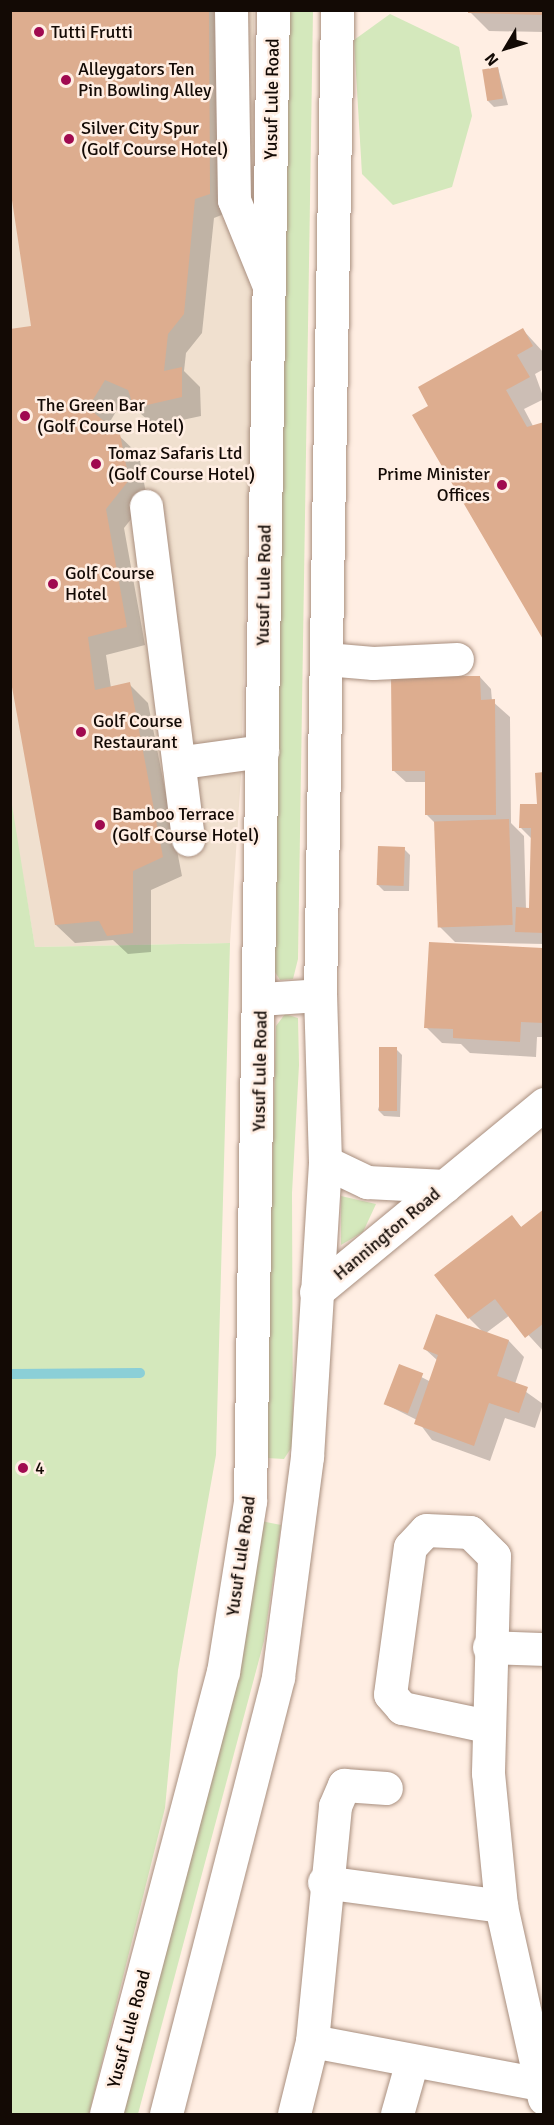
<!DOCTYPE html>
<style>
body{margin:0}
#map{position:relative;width:554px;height:2125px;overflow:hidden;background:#ffeee3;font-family:Signika,sans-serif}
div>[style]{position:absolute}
.commercial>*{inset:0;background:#f0e0cf}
.green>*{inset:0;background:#d4e8bc}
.shadow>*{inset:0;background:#0003}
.stream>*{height:10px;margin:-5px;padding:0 5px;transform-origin:5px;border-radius:5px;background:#8bcfd7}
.building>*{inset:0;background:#ddad8f;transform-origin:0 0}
.roads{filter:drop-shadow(0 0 2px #a98f7f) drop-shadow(0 0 2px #a98f7f)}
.minor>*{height:33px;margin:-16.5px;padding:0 16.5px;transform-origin:16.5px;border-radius:16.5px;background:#fff}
.major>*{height:33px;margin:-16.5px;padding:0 16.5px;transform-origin:16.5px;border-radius:16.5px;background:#fff}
.dots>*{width:16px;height:16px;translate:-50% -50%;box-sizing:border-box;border:3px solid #ffeee3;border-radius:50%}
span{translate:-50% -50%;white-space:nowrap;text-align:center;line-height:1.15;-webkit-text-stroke:5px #ffeee3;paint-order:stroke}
.poi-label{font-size:18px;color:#130a05}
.left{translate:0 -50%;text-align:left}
.right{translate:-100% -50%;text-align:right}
.street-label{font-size:18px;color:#130a05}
.frame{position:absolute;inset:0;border:12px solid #130a05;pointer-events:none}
.north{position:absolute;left:476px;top:18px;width:60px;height:60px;-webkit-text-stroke:4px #ffeee3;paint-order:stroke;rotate:232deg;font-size:16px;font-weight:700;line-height:24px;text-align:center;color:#130a05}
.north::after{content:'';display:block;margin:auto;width:21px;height:27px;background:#130a05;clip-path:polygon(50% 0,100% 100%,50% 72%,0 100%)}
</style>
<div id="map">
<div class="commercial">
<div style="clip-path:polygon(10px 11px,254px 11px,254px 313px,241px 775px,230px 943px,35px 947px,10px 799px)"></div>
</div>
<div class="green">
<div style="clip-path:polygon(313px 10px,298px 959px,293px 979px,280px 980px,275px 972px,273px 865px,288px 11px)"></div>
<div style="clip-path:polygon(390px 14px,459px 47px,472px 116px,452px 187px,393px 205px,362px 174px,354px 40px)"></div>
<div style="clip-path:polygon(11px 799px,35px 947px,230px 943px,216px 1455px,178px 1670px,165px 1808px,89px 2114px,11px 2114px)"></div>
<div style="clip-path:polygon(285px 1014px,298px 1018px,299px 1065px,292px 1193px,293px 1445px,284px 1459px,267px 1458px,266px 1405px,276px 1026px)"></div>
<div style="clip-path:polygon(341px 1196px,376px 1204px,363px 1232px,341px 1245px)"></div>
<div style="clip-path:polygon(261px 1521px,281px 1525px,264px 1641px,138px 2114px,120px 2114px)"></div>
</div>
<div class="shadow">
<div style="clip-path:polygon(10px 10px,227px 10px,229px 212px,214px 218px,202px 333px,186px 353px,184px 371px,200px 387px,201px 416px,154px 426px,124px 398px,108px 425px,139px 455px,147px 499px,124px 528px,145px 645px,106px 655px,111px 688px,129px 684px,148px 703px,182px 876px,151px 890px,151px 952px,128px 954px,113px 940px,75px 943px,56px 925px,32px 328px)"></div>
<div style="clip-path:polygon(544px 10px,544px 32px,489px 31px,470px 12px)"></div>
<div style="clip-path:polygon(498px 68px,508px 105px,494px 107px,488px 101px)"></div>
<div style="clip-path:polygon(523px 330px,544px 353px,544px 369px,535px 374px,544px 399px,524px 409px,533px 426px,544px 423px,544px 639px,430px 407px)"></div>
<div style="clip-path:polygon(480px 677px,491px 689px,492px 701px,510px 717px,511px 823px,524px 836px,526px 909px,531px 909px,532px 839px,521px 828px,538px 806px,544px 773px,544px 944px,455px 942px,439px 926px,436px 824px,427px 815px,427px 782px,406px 782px,394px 771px)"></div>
<div style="clip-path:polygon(404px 849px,410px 855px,409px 891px,384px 891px,378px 885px)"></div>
<div style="clip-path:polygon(542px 950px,544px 1037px,537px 1037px,536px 1057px,470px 1053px,461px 1044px,442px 1043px,426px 1027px)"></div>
<div style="clip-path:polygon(396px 1049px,402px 1055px,400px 1117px,384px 1116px,378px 1110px)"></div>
<div style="clip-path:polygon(544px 1211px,544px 1352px,510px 1315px,486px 1333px,509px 1341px,524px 1357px,515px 1384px,543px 1404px,535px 1428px,505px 1418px,490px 1461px,432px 1440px,417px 1420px,387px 1405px,400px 1366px,431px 1382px,438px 1361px,425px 1349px,484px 1333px,469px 1318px,512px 1217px,522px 1228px)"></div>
</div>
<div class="stream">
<div style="left:10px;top:1374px;width:130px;rotate:-0.4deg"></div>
</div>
<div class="building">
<div style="clip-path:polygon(10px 10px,209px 10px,210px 194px,195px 199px,184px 314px,168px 334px,164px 371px,182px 367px,182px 397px,134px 408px,128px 390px,105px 380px,88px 408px,120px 434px,129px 480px,106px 509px,127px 627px,88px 637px,95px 690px,130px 682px,163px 857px,133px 871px,133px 933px,107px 936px,99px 921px,55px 925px,10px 676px,10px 329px,31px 326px,10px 187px)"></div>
<div style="clip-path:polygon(468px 10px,544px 10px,544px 15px,468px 13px)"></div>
<div style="left:498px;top:67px;width:32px;height:16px;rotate:81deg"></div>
<div style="clip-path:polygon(523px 328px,533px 346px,517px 355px,530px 377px,506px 390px,527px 427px,544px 422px,544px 641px,412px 415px,428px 406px,418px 387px)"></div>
<div style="clip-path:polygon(391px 676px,480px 676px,481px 700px,495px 699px,496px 815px,425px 815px,425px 771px,392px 771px)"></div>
<div style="clip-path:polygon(544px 772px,544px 933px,515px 932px,516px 907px,529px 908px,531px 828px,519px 828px,520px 804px,537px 804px,535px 773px)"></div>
<div style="left:509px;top:819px;width:106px;height:75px;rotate:88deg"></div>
<div style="left:378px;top:846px;width:27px;height:39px;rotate:2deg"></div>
<div style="clip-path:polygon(429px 942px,543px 948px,544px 1023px,521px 1022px,520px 1042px,453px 1038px,453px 1029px,424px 1028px)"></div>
<div style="left:379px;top:1047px;width:18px;height:64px"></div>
<div style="clip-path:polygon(544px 1209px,544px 1323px,525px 1338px,495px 1299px,468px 1319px,434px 1275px,512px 1215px,521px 1227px)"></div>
<div style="clip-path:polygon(436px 1314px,509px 1340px,497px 1376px,528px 1387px,519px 1413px,489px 1403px,474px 1446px,414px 1424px,438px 1355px,423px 1349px)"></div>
<div style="left:399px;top:1364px;width:26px;height:43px;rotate:21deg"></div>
</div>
<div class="roads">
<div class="minor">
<div style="left:231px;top:10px;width:190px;rotate:89.1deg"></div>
<div style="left:234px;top:200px;width:93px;rotate:67.9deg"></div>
<div style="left:146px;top:506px;width:336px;rotate:82.8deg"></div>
<div style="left:326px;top:659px;width:47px;rotate:4.9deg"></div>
<div style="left:373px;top:663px;width:84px;rotate:-2.7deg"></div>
<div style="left:183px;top:762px;width:80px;rotate:-7.9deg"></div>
<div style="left:325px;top:1162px;width:47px;rotate:25.5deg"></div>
<div style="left:367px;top:1182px;width:78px;rotate:2.9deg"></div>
<div style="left:316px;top:1292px;width:296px;rotate:-39.5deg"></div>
<div style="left:489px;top:1647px;width:55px;rotate:2.1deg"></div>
<div style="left:487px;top:1726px;width:87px;rotate:-168deg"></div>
<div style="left:402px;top:1708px;width:18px;rotate:-131deg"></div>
<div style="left:390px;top:1694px;width:148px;rotate:-82.3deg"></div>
<div style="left:410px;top:1547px;width:23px;rotate:-47deg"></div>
<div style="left:426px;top:1530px;width:44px;rotate:2.6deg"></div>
<div style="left:470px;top:1532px;width:34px;rotate:45deg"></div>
<div style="left:494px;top:1556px;width:217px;rotate:91.6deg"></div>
<div style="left:488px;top:1773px;width:134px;rotate:84.4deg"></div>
<div style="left:501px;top:1906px;width:197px;rotate:77.4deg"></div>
<div style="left:324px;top:1882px;width:179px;rotate:7.7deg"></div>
<div style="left:312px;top:2041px;width:232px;rotate:10.7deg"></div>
<div style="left:294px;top:2114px;width:75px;rotate:-76.1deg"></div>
<div style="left:312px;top:2041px;width:236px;rotate:-84.4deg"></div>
<div style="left:335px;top:1806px;width:23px;rotate:-67deg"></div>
<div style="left:344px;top:1785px;width:42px;rotate:4.1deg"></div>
<div style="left:397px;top:2114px;width:55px;rotate:-74.2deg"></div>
</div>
<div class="major">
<div style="left:261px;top:999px;width:59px;rotate:-3.9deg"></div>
<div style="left:106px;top:2114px;width:457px;rotate:-75.2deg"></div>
<div style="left:223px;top:1672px;width:173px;rotate:-81deg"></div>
<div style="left:250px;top:1501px;width:1491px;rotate:-89.12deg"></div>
<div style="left:166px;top:2114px;width:451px;rotate:-75.6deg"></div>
<div style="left:278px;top:1677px;width:222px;rotate:-82.5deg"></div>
<div style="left:307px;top:1457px;width:296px;rotate:-86.5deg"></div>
<div style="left:325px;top:1162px;width:167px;rotate:-91.7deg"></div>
<div style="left:320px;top:995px;width:985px;rotate:-89.01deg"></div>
</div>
</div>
<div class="dots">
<div style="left:39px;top:32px;background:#a00a50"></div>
<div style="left:66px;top:80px;background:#a00a50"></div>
<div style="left:69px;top:139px;background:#a00a50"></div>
<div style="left:25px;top:416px;background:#a00a50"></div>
<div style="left:96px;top:464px;background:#a00a50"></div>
<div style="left:502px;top:485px;background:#a00a50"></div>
<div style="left:53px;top:584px;background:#a00a50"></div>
<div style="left:81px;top:732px;background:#a00a50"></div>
<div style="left:100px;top:825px;background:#a00a50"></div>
<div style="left:23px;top:1468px;background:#a00a50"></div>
</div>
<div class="poi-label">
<span class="left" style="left:51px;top:32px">Tutti Frutti</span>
<span class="left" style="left:78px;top:80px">Alleygators Ten<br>Pin Bowling Alley</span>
<span class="left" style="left:81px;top:139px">Silver City Spur<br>(Golf Course Hotel)</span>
<span class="left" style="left:37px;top:416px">The Green Bar<br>(Golf Course Hotel)</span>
<span class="left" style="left:108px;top:464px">Tomaz Safaris Ltd<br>(Golf Course Hotel)</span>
<span class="right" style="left:490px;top:485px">Prime Minister<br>Offices</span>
<span class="left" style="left:65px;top:584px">Golf Course<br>Hotel</span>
<span class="left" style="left:93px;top:732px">Golf Course<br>Restaurant</span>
<span class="left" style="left:112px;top:825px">Bamboo Terrace<br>(Golf Course Hotel)</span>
<span class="left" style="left:35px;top:1468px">4</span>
</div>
<div class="street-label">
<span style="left:272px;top:99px;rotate:-89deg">Yusuf Lule Road</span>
<span style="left:264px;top:585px;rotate:-89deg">Yusuf Lule Road</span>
<span style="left:260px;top:1071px;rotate:-89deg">Yusuf Lule Road</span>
<span style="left:387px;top:1234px;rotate:-40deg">Hannington Road</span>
<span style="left:241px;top:1556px;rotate:-82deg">Yusuf Lule Road</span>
<span style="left:129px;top:2029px;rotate:-75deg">Yusuf Lule Road</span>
</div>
<div class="frame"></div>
<div class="north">N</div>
</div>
